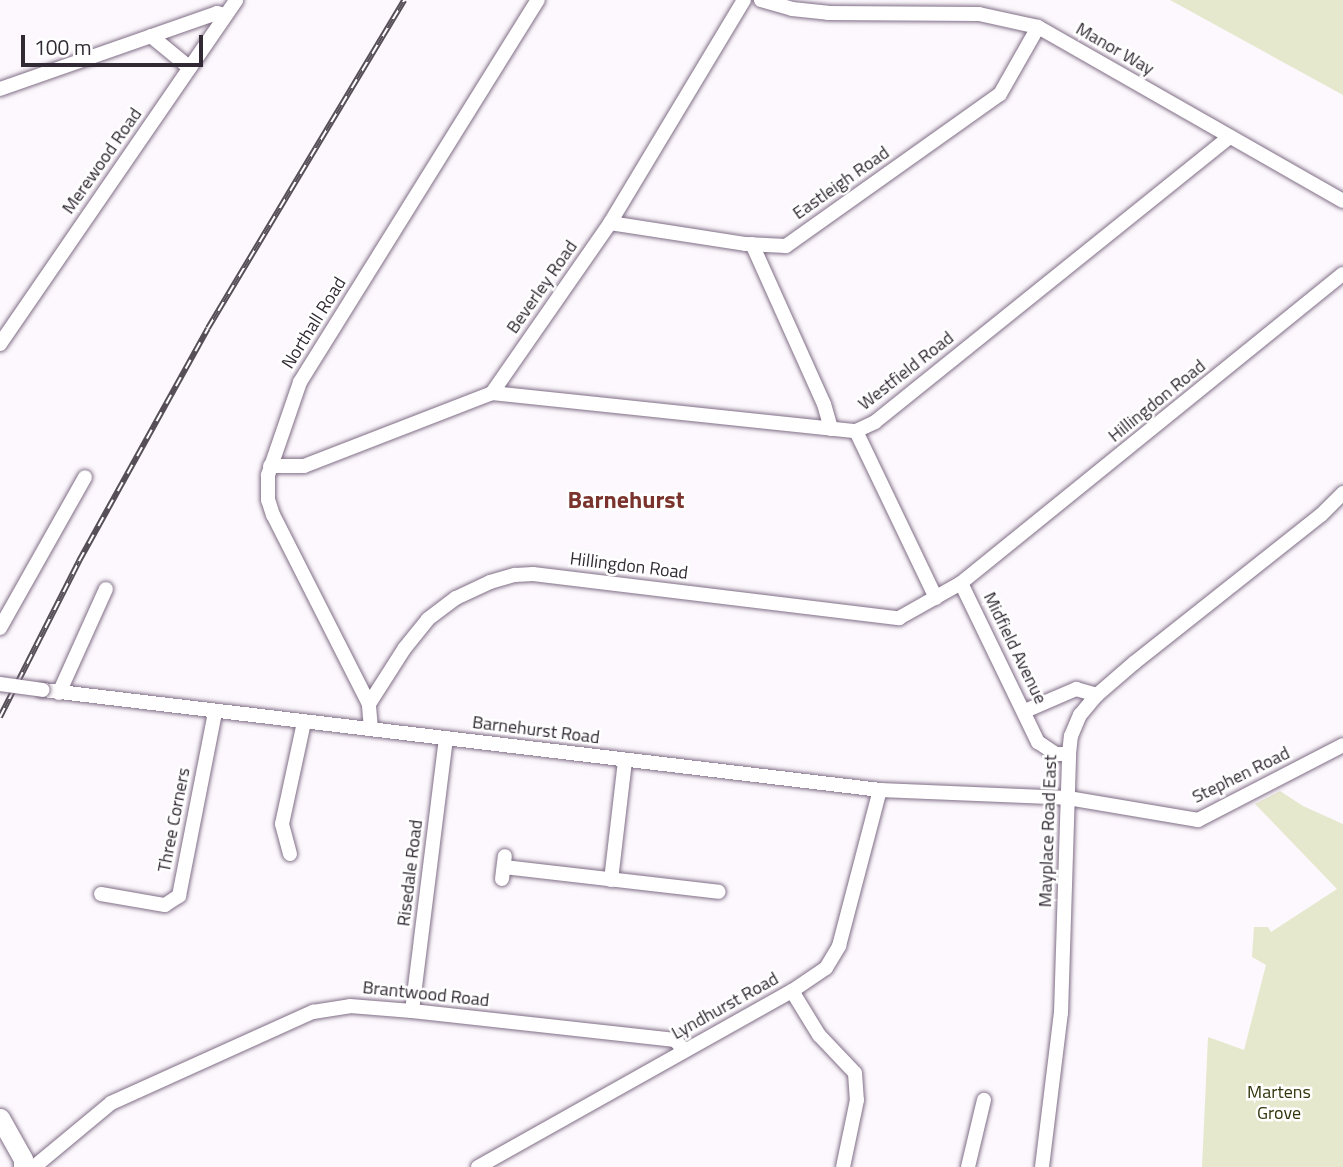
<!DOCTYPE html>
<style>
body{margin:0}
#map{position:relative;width:1343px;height:1167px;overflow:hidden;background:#fcf8fd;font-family:"Titillium Web",sans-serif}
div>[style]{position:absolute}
.green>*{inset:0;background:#e6e8cd}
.roads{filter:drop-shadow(0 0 2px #806e86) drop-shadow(0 0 2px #806e86)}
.minor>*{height:14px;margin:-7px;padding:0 7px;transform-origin:7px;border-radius:7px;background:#fff}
.major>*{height:19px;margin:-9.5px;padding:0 9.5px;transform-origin:9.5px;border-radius:9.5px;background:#fff}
.rail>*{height:6px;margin-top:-3px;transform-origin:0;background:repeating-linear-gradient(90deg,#fff 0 10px,#564f58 0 20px);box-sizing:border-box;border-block:2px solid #564f58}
.bridges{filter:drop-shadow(0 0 2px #806e86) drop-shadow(0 0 2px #806e86)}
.minor-bridge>*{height:14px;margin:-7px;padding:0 7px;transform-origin:7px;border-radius:7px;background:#fff}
span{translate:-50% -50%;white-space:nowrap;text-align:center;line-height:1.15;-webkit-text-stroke:5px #fff;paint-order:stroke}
.street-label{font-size:18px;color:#312933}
.park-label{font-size:18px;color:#33350c}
.district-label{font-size:24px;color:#7b342d;font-weight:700}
.scale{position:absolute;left:21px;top:35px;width:182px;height:32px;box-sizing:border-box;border:4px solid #312933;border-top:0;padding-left:9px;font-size:21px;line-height:24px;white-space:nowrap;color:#312933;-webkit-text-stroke:5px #fff;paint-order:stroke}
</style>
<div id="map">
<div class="green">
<div style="clip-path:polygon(1170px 0,1343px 0,1343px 95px)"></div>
<div style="clip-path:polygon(1280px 791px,1303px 806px,1343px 824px,1343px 1167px,1202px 1167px,1208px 1037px,1244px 1050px,1266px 965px,1252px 957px,1254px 927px,1268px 927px,1271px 932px,1337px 889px,1255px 804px)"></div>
</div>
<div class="roads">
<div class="minor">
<div style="left:761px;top:0;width:32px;rotate:16deg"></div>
<div style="left:792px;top:9px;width:36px;rotate:6deg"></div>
<div style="left:828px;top:13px;width:151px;rotate:0.4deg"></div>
<div style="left:979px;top:14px;width:60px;rotate:12.4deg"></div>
<div style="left:1038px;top:27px;width:351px;rotate:29.7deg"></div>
<div style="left:151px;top:36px;width:50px;rotate:39.4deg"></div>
<div style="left:0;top:89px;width:230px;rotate:-19.3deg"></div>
<div style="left:217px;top:13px;width:9px;rotate:13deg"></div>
<div style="left:610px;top:223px;width:138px;rotate:8.8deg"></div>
<div style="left:746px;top:244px;width:40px;rotate:2.9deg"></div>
<div style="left:786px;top:246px;width:262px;rotate:-35.4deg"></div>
<div style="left:1000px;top:94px;width:77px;rotate:-60.4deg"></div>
<div style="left:752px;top:244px;width:175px;rotate:65.8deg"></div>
<div style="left:824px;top:404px;width:26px;rotate:74deg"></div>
<div style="left:0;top:344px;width:417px;rotate:-55.5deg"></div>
<div style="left:492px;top:393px;width:366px;rotate:6deg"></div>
<div style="left:856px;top:431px;width:21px;rotate:-25deg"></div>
<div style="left:875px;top:422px;width:455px;rotate:-38.8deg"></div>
<div style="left:856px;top:431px;width:185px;rotate:64.4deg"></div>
<div style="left:270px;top:466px;width:34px"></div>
<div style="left:304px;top:466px;width:202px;rotate:-21.2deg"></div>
<div style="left:492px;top:393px;width:207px;rotate:-55.2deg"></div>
<div style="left:610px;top:223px;width:260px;rotate:-59deg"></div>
<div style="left:961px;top:583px;width:177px;rotate:64.2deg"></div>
<div style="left:1038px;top:742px;width:22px;rotate:34deg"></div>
<div style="left:1056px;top:754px;width:13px"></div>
<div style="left:0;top:628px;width:173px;rotate:-60.6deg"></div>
<div style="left:43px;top:690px;width:843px;rotate:6.81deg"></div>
<div style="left:880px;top:790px;width:188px;rotate:2.4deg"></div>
<div style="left:1068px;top:798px;width:132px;rotate:9.6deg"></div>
<div style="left:1198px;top:820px;width:163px;rotate:-27.3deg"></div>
<div style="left:59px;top:693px;width:114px;rotate:-65.7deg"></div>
<div style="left:369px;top:704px;width:65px;rotate:-57.5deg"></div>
<div style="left:404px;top:649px;width:38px;rotate:-51deg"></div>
<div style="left:428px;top:619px;width:35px;rotate:-37deg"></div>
<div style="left:456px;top:598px;width:38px;rotate:-25deg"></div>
<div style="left:490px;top:582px;width:26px;rotate:-16deg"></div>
<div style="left:515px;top:575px;width:18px;rotate:-3deg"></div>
<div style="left:533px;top:574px;width:369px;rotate:6.9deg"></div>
<div style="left:899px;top:618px;width:71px;rotate:-29.4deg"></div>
<div style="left:961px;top:583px;width:491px;rotate:-39deg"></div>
<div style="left:1025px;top:711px;width:56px;rotate:-23.3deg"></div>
<div style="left:1076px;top:689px;width:22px;rotate:16deg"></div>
<div style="left:371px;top:729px;width:25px;rotate:-95deg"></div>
<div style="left:369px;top:704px;width:212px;rotate:-116.9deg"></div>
<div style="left:273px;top:515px;width:16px;rotate:-108deg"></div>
<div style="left:268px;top:500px;width:25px;rotate:-90deg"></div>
<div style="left:268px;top:475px;width:98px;rotate:-71deg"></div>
<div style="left:300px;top:382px;width:450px;rotate:-58.1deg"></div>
<div style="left:290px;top:854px;width:31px;rotate:-105deg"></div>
<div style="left:282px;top:824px;width:104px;rotate:-77.8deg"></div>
<div style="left:504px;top:867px;width:216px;rotate:6.6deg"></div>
<div style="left:502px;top:879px;width:23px;rotate:-83deg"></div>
<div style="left:611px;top:880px;width:121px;rotate:-83.3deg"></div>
<div style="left:101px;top:894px;width:65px;rotate:9.8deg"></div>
<div style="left:165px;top:905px;width:17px;rotate:-33deg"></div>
<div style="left:179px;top:896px;width:187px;rotate:-78.9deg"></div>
<div style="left:792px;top:991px;width:52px;rotate:58.5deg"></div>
<div style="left:819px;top:1035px;width:52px;rotate:46.5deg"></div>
<div style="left:855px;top:1073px;width:27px;rotate:86deg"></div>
<div style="left:857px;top:1100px;width:68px;rotate:101.8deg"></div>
<div style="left:412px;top:1011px;width:275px;rotate:-82.9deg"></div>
<div style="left:34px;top:1167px;width:100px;rotate:-39.7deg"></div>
<div style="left:111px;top:1103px;width:222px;rotate:-24.3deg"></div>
<div style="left:313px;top:1012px;width:37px;rotate:-9deg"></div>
<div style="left:350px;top:1006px;width:62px;rotate:4.6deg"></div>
<div style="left:412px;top:1011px;width:265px;rotate:6.3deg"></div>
<div style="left:675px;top:1040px;width:13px;rotate:48deg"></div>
<div style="left:478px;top:1167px;width:360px;rotate:-29.3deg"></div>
<div style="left:792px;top:991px;width:41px;rotate:-34.1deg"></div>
<div style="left:826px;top:968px;width:26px;rotate:-59deg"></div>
<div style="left:839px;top:946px;width:161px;rotate:-75.3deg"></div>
<div style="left:968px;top:1167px;width:69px;rotate:-76.6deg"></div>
<div style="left:1042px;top:1167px;width:155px;rotate:-83deg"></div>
<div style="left:1061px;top:1013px;width:259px;rotate:-88.2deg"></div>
<div style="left:1069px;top:754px;width:18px;rotate:-84deg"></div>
<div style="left:1071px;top:736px;width:23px;rotate:-67deg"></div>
<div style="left:1080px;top:715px;width:26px;rotate:-50deg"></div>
<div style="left:1097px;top:695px;width:49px;rotate:-40.9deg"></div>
<div style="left:1134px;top:663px;width:238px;rotate:-38.4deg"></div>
<div style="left:1321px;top:515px;width:31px;rotate:-45deg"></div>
</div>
<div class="major">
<div style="left:0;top:1118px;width:47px;rotate:60.7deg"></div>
<div style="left:23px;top:1159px;width:8px;rotate:90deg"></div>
</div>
</div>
<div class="rail">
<div style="left:0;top:717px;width:175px;rotate:-63.1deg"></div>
<div style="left:79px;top:561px;width:266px;rotate:-61deg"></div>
<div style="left:208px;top:328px;width:382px;rotate:-59.1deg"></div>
</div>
<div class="bridges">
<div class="minor-bridge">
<div style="left:0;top:684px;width:43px;rotate:7.9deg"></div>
</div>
</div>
<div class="street-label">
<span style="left:1115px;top:49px;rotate:30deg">Manor Way</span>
<span style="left:102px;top:161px;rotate:-55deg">Merewood Road</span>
<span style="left:841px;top:183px;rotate:-35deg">Eastleigh Road</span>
<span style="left:542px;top:287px;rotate:-55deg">Beverley Road</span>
<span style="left:314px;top:323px;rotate:-58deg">Northall Road</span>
<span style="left:906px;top:371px;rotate:-38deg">Westfield Road</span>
<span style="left:1157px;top:401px;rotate:-39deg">Hillingdon Road</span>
<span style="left:629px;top:566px;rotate:7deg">Hillingdon Road</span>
<span style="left:1015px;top:648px;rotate:64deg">Midfield Avenue</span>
<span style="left:536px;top:730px;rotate:7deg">Barnehurst Road</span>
<span style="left:1241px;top:775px;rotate:-26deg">Stephen Road</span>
<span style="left:174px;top:820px;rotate:-79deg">Three Corners</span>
<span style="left:1048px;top:831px;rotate:-88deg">Mayplace Road East</span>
<span style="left:410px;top:873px;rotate:-83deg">Risedale Road</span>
<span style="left:426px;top:994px;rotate:6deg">Brantwood Road</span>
<span style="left:725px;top:1006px;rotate:-29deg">Lyndhurst Road</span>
</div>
<div class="park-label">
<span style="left:1279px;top:1103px">Martens<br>Grove</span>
</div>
<div class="district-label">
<span style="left:626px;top:500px">Barnehurst</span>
</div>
<div class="scale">100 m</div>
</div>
